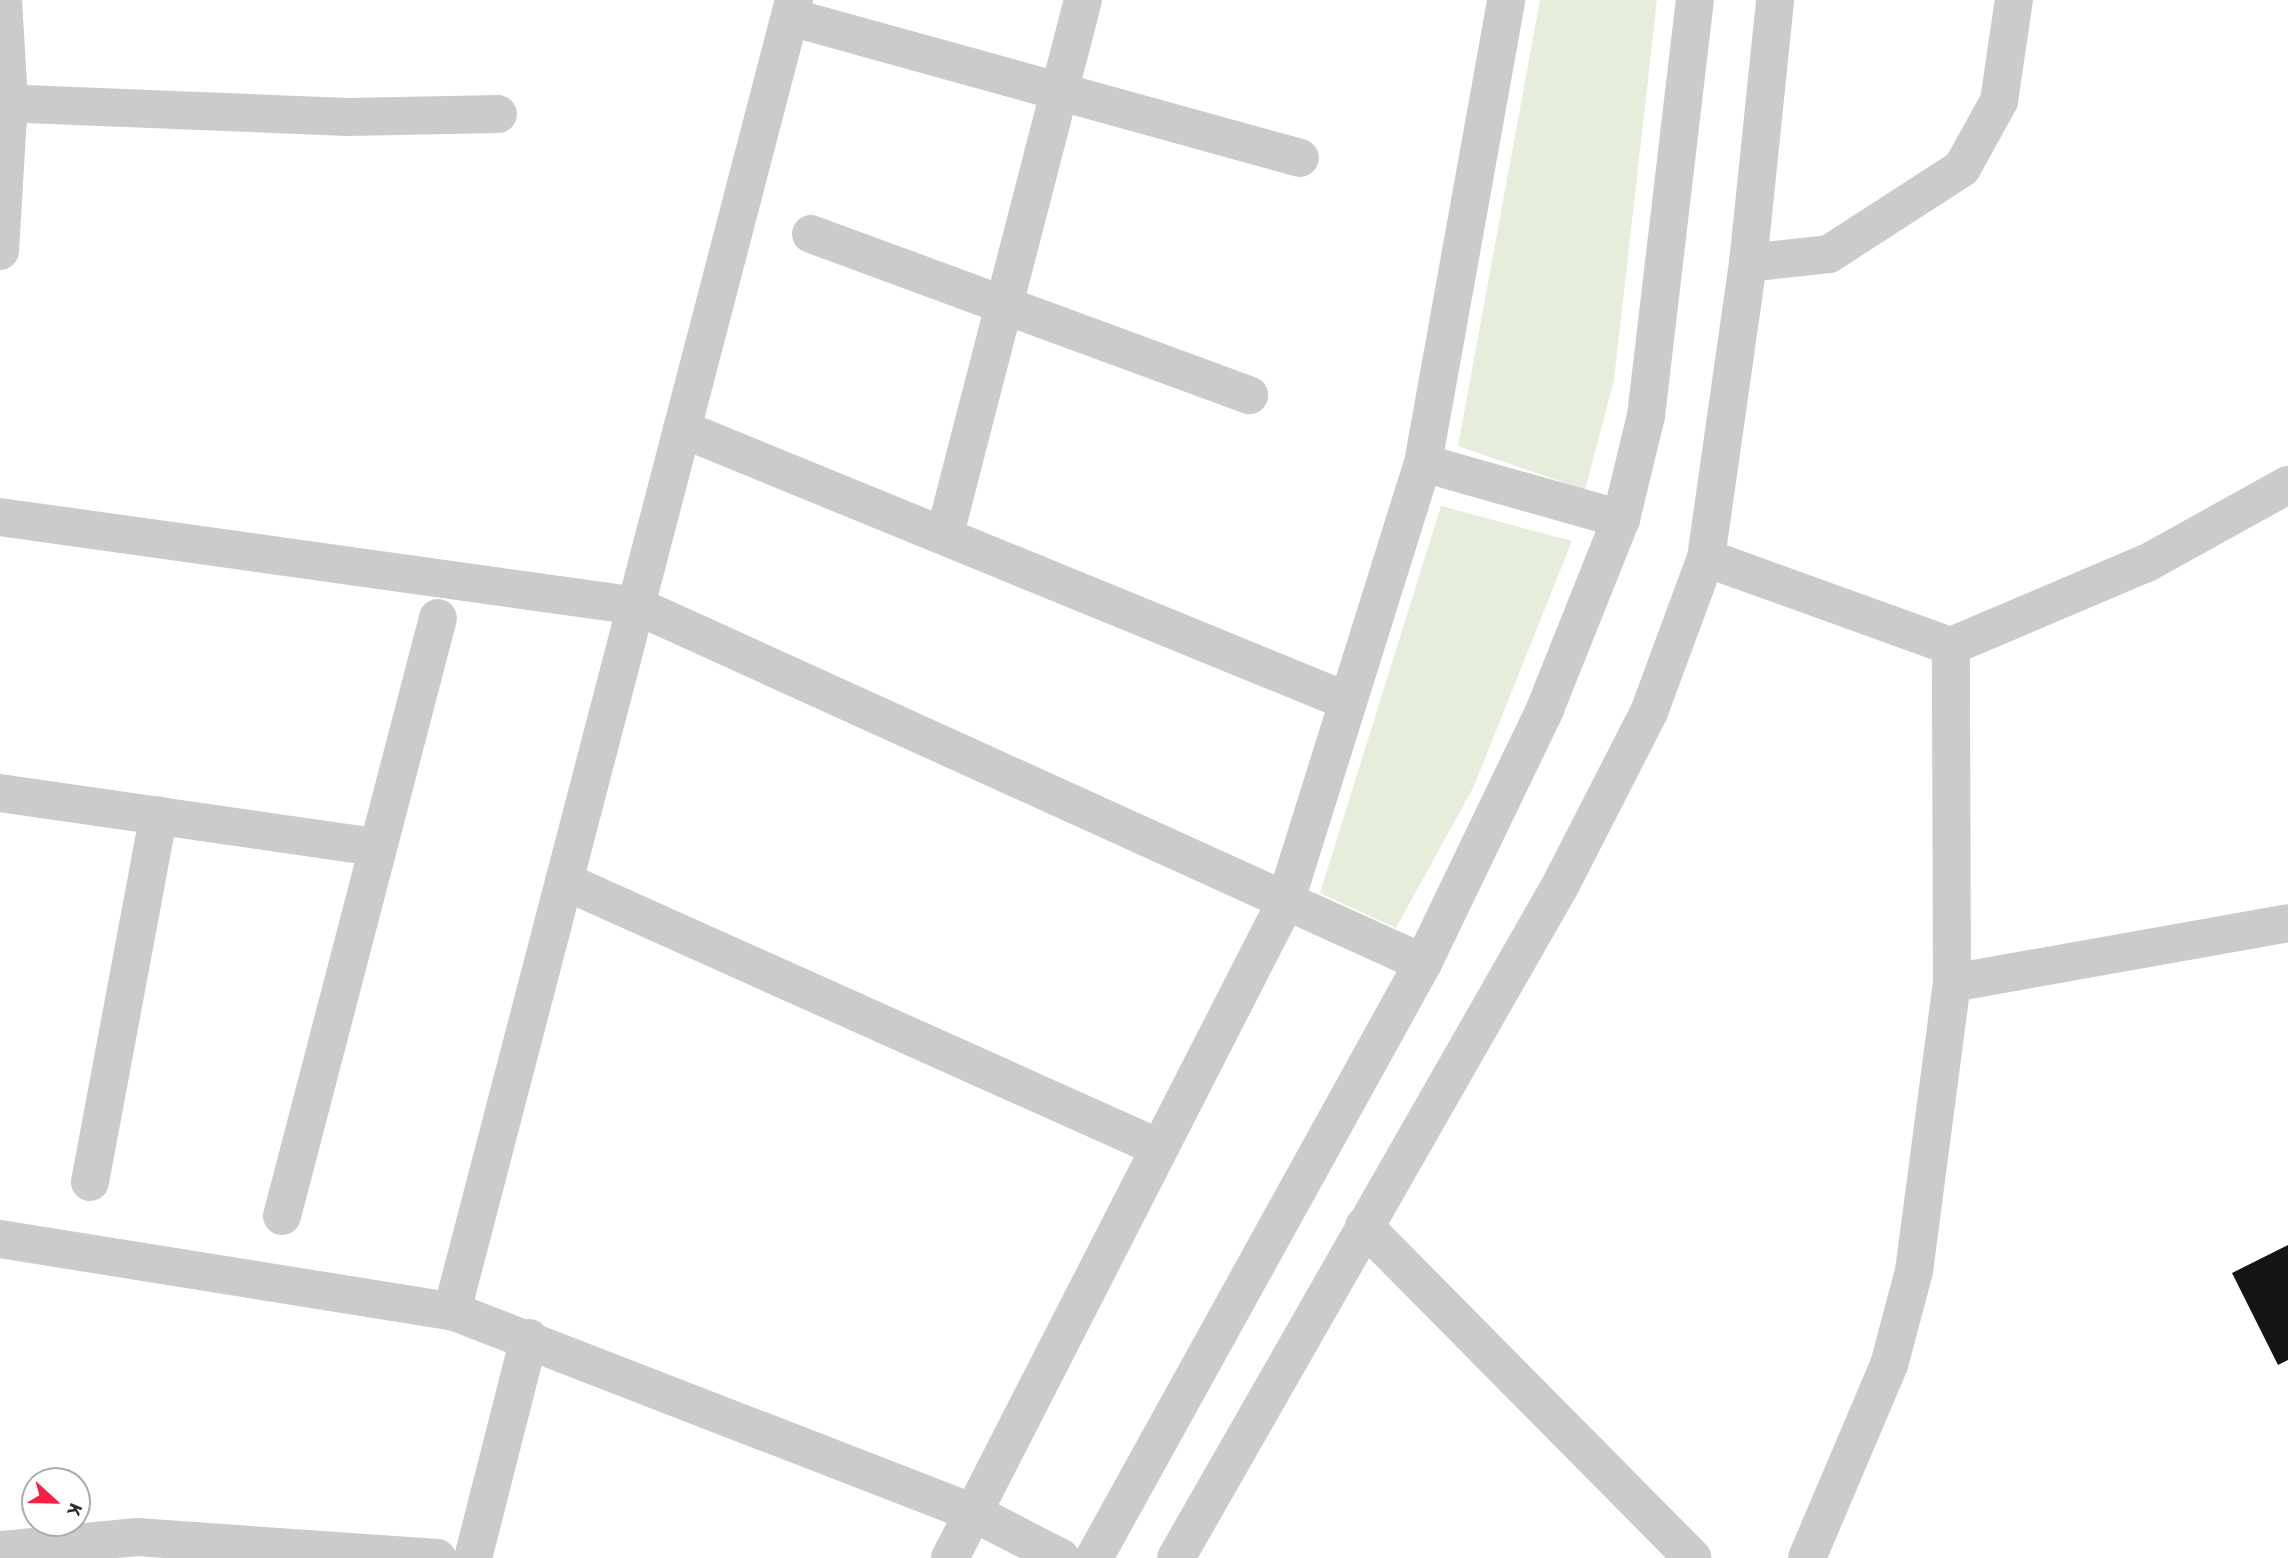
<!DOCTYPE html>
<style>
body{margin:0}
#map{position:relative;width:2288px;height:1558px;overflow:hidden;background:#fff;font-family:"Source Sans 3",sans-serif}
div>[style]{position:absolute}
.green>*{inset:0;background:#e6edda}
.building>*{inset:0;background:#151515}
.minor>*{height:38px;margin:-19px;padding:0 19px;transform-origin:19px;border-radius:19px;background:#cbcbcb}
span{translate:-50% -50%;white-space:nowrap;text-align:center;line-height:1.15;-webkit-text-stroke:7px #fff;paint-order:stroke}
.north{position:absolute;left:21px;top:1467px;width:70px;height:70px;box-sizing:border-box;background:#fff;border:2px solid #ababab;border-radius:50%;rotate:112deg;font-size:19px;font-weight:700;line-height:28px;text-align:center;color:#2e2e2e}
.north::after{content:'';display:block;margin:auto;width:24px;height:32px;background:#f52042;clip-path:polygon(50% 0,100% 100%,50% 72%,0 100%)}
</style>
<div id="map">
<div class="green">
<div style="clip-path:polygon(1540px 0,1657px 0,1614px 380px,1585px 490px,1458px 446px)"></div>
<div style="clip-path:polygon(1441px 506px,1572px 541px,1474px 786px,1396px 928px,1320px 893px)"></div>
</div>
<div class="building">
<div style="clip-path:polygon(2288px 1245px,2288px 1360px,2278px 1365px,2232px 1273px)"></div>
</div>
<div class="minor">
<div style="left:790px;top:17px;width:529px;rotate:15.45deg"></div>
<div style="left:0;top:103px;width:348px;rotate:2.3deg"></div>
<div style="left:348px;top:117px;width:150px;rotate:-1.1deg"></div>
<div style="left:811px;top:234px;width:467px;rotate:20.2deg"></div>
<div style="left:0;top:251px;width:150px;rotate:-86.6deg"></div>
<div style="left:9px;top:101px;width:101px;rotate:-93.4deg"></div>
<div style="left:1748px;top:263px;width:81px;rotate:-6.3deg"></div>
<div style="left:1829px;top:254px;width:158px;rotate:-32.9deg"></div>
<div style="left:1962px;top:168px;width:77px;rotate:-61.1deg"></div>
<div style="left:1999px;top:101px;width:102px;rotate:-81.6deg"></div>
<div style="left:682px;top:429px;width:718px;rotate:22.25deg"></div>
<div style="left:1423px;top:463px;width:206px;rotate:15.8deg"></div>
<div style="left:0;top:517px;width:643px;rotate:7.95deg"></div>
<div style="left:637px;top:606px;width:863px;rotate:24.43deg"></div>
<div style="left:949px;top:518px;width:535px;rotate:-75.5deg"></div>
<div style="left:1706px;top:558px;width:260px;rotate:19.8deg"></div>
<div style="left:1951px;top:646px;width:213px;rotate:-23deg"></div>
<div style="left:2147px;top:563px;width:161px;rotate:-29deg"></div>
<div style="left:0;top:793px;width:379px;rotate:8.2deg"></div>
<div style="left:564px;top:881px;width:650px;rotate:24.16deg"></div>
<div style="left:1952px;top:983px;width:341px;rotate:-10.1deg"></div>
<div style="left:90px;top:1182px;width:373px;rotate:-79.4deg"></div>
<div style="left:282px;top:1216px;width:618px;rotate:-75.38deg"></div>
<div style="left:1364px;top:1226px;width:467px;rotate:45.3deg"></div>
<div style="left:0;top:1239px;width:458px;rotate:9.1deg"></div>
<div style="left:452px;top:1311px;width:560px;rotate:21.16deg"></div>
<div style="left:974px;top:1513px;width:98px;rotate:27.3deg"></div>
<div style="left:452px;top:1311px;width:1355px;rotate:-75.38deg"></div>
<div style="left:0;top:1550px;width:138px;rotate:-5.4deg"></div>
<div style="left:137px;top:1537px;width:301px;rotate:4deg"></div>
<div style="left:473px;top:1558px;width:227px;rotate:-75.7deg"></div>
<div style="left:950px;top:1558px;width:736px;rotate:-62.91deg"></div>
<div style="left:1285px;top:903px;width:461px;rotate:-72.6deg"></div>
<div style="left:1423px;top:463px;width:470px;rotate:-79.8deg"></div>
<div style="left:1094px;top:1558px;width:680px;rotate:-61.06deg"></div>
<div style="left:1423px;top:963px;width:282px;rotate:-64.3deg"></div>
<div style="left:1545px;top:709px;width:205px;rotate:-68.2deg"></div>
<div style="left:1621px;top:519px;width:106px;rotate:-76.4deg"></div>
<div style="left:1646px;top:416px;width:419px;rotate:-83.3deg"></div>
<div style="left:1176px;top:1558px;width:776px;rotate:-60.26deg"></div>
<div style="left:1561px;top:884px;width:193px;rotate:-62.9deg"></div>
<div style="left:1649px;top:712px;width:164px;rotate:-69.7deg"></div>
<div style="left:1706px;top:558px;width:298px;rotate:-81.9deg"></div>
<div style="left:1748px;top:263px;width:264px;rotate:-84.1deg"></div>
<div style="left:1807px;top:1558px;width:210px;rotate:-67deg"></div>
<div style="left:1889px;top:1365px;width:97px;rotate:-75.1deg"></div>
<div style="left:1914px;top:1271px;width:290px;rotate:-82.5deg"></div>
<div style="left:1952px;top:983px;width:337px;rotate:-90.2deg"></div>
</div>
<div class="north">K</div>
</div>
